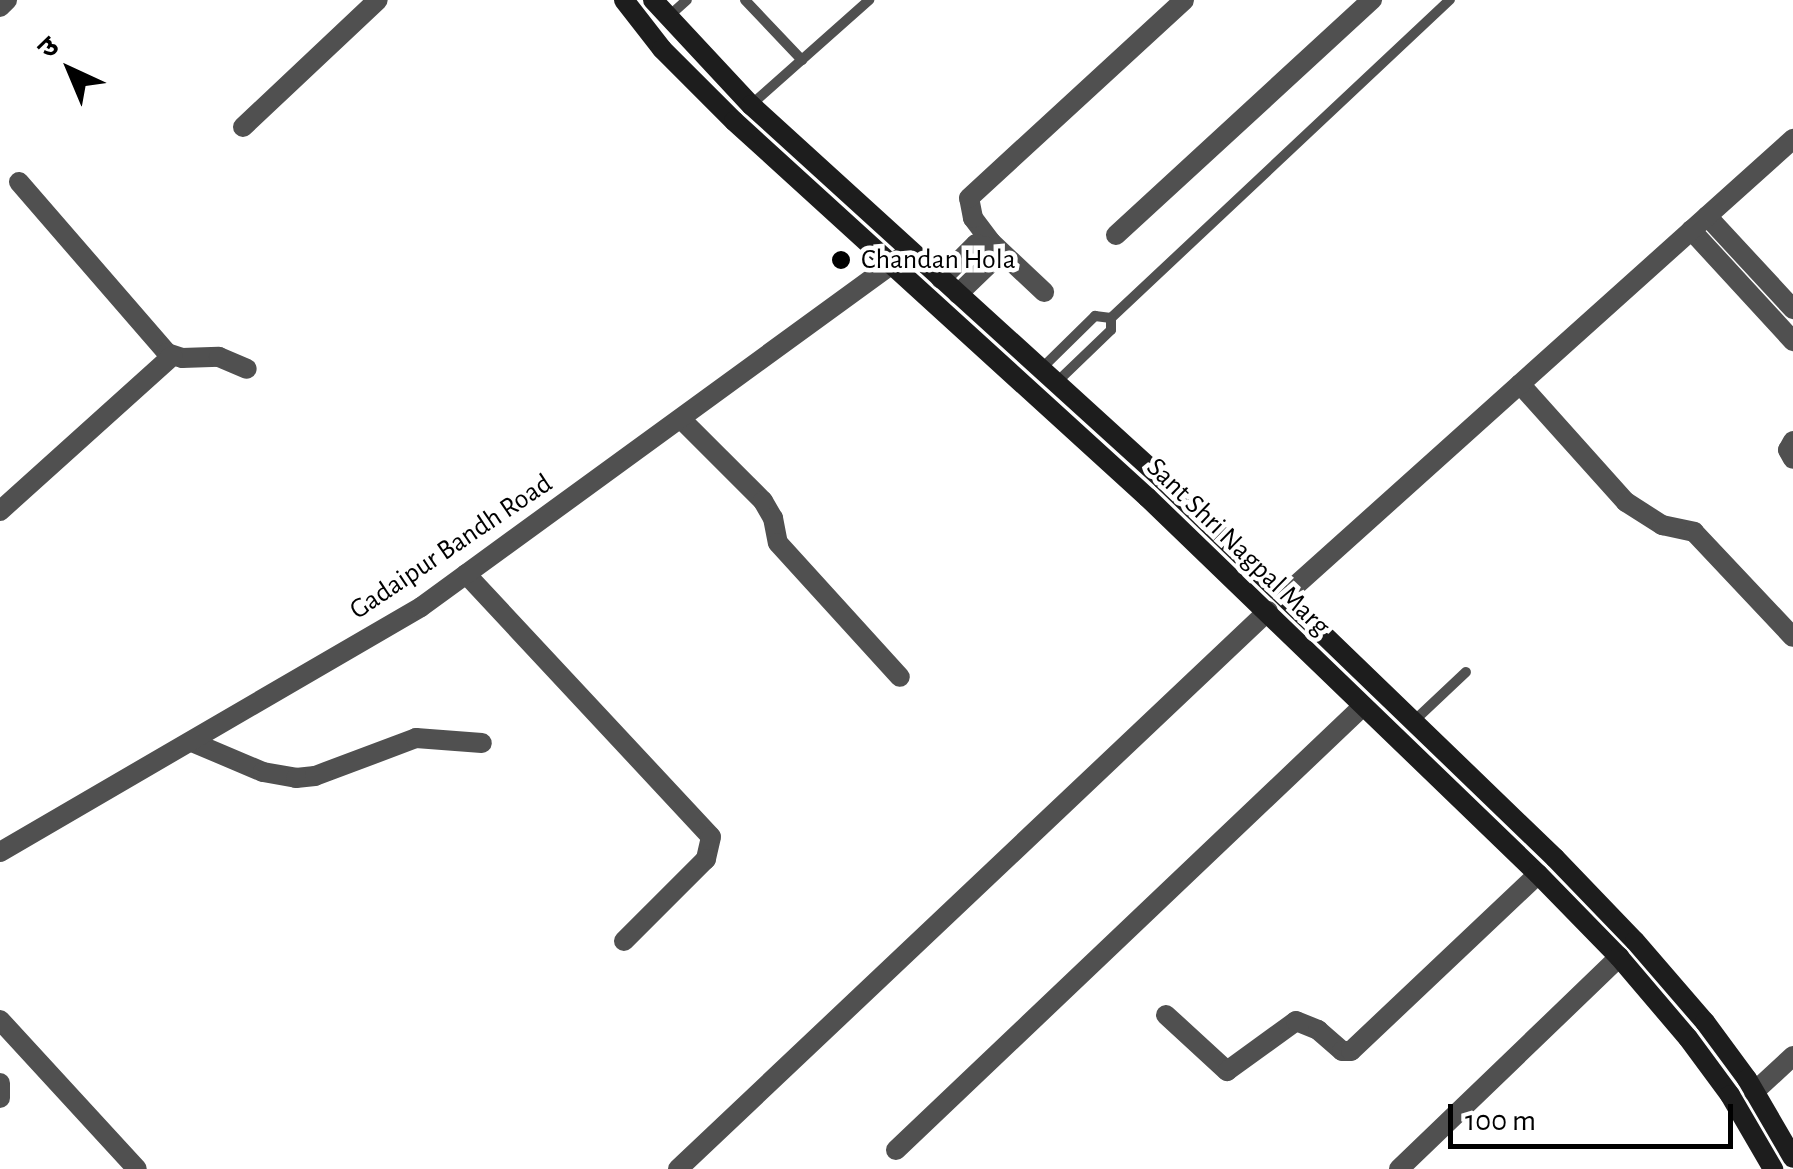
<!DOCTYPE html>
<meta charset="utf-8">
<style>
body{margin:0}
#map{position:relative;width:1793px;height:1169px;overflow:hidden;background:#fff;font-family:"Alegreya Sans","Noto Sans Devanagari",sans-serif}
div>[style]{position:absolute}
.service>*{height:10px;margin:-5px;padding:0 5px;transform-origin:5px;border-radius:5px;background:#505050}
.minor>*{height:20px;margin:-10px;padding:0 10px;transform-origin:10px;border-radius:10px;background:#505050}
.tertiary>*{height:20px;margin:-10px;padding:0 10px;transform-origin:10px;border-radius:10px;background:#505050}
.secondary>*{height:20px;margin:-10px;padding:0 10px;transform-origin:10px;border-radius:10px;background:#1d1d1d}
.dots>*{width:28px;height:28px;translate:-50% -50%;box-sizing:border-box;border:5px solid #fff;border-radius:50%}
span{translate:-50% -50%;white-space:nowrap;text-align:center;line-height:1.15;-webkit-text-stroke:9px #fff;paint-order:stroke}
.poi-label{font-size:28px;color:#000}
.left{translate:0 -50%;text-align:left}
.street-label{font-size:28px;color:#000}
.north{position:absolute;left:20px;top:20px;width:100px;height:100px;-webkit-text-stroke:8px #fff;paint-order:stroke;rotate:316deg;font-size:28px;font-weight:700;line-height:40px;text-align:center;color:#000}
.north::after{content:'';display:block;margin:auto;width:35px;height:45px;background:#000;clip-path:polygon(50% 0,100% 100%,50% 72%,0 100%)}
.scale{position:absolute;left:1448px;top:1104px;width:285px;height:45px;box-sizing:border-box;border:5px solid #000;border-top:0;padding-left:12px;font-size:30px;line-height:35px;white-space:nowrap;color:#000;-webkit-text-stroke:8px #fff;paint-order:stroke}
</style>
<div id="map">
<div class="service">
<div style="left:745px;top:0;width:83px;rotate:46.5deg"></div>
<div style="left:669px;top:16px;width:24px;rotate:-42deg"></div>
<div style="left:752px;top:104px;width:157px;rotate:-41.6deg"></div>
<div style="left:1111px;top:318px;width:465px;rotate:-43.2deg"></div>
<div style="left:1041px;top:369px;width:76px;rotate:-44.5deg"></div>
<div style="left:1095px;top:316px;width:16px;rotate:7deg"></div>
<div style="left:1111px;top:318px;width:12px;rotate:90deg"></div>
<div style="left:1111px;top:330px;width:76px;rotate:136.1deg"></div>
<div style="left:1415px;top:720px;width:70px;rotate:-43.3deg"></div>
</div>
<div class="minor">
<div style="left:0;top:7px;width:10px;rotate:-45deg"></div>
<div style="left:243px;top:127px;width:185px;rotate:-43.3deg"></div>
<div style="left:19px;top:182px;width:226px;rotate:49.1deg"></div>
<div style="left:167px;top:353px;width:16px;rotate:18deg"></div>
<div style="left:182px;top:358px;width:37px;rotate:-2deg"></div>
<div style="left:219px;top:357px;width:30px;rotate:23deg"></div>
<div style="left:1707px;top:216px;width:127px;rotate:47.2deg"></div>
<div style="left:1691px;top:230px;width:151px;rotate:47.4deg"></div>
<div style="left:1116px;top:235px;width:348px;rotate:-42.6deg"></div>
<div style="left:991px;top:242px;width:73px;rotate:43.3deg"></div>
<div style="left:985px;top:246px;width:7px;rotate:-34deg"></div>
<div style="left:991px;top:242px;width:30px;rotate:-127deg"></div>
<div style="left:973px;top:218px;width:20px;rotate:-101deg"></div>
<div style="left:969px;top:198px;width:292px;rotate:-42.6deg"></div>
<div style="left:941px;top:279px;width:49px;rotate:-45deg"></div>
<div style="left:976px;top:244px;width:9px;rotate:13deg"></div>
<div style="left:985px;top:246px;width:11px;rotate:45deg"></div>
<div style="left:993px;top:254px;width:11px;rotate:112deg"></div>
<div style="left:989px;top:264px;width:43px;rotate:135.9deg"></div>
<div style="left:1520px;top:384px;width:159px;rotate:48.1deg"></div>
<div style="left:1626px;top:502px;width:43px;rotate:32.6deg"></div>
<div style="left:1662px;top:525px;width:33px;rotate:12deg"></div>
<div style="left:1694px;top:532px;width:144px;rotate:46.7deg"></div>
<div style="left:681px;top:419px;width:116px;rotate:45deg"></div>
<div style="left:763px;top:501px;width:20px;rotate:60deg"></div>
<div style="left:773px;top:518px;width:25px;rotate:79deg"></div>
<div style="left:778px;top:543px;width:181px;rotate:47.7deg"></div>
<div style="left:1793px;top:441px;width:10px;rotate:119deg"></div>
<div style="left:1788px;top:450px;width:10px;rotate:61deg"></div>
<div style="left:0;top:511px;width:232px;rotate:-42deg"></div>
<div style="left:466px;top:574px;width:359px;rotate:47deg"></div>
<div style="left:711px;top:837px;width:23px;rotate:103deg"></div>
<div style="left:706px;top:859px;width:116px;rotate:135deg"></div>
<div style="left:1285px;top:595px;width:683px;rotate:-41.91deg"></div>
<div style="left:192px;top:742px;width:77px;rotate:22.9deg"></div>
<div style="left:263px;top:772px;width:34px;rotate:10deg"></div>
<div style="left:296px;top:778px;width:19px;rotate:-6deg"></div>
<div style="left:315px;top:776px;width:108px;rotate:-20.6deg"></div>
<div style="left:416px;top:738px;width:66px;rotate:4.3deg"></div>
<div style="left:1166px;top:1015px;width:83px;rotate:42.6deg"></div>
<div style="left:1227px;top:1071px;width:85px;rotate:-35.9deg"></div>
<div style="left:1296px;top:1021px;width:24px;rotate:22deg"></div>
<div style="left:1318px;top:1030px;width:32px;rotate:41deg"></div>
<div style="left:1342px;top:1051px;width:9px"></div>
<div style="left:1351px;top:1051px;width:257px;rotate:-43.4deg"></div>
<div style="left:0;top:1020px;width:202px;rotate:47.4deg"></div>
<div style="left:0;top:1083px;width:15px;rotate:90deg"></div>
<div style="left:1754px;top:1092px;width:53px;rotate:-42.7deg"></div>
<div style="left:896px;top:1150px;width:644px;rotate:-43.55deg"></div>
<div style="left:678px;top:1169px;width:812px;rotate:-43.4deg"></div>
<div style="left:1399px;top:1169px;width:306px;rotate:-43.9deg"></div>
</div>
<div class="tertiary">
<div style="left:0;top:852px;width:487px;rotate:-30.2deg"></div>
<div style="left:421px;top:607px;width:605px;rotate:-36.06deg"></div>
</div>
<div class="secondary">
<div style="left:624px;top:0;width:62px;rotate:52.2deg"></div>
<div style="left:662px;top:49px;width:102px;rotate:45deg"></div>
<div style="left:734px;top:121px;width:559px;rotate:42.32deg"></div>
<div style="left:1147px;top:497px;width:543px;rotate:43.96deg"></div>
<div style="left:1538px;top:874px;width:116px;rotate:45.7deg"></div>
<div style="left:1619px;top:957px;width:106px;rotate:49.6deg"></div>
<div style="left:1688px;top:1038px;width:71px;rotate:53.6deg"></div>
<div style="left:1730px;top:1095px;width:86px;rotate:59.8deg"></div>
<div style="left:653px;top:0;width:144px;rotate:47deg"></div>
<div style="left:751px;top:105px;width:556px;rotate:42.3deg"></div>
<div style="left:1162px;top:479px;width:546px;rotate:43.96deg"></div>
<div style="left:1555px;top:858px;width:115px;rotate:46.1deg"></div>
<div style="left:1635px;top:941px;width:107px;rotate:49.2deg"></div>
<div style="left:1705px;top:1022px;width:71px;rotate:53.6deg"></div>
<div style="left:1747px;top:1079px;width:91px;rotate:59.8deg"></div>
</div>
<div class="dots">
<div style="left:841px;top:260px;background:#000"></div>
</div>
<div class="poi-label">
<span class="left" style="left:861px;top:260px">Chandan Hola</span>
</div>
<div class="street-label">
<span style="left:451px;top:547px;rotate:-34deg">Gadaipur Bandh Road</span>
<span style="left:1238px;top:547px;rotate:44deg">Sant Shri Nagpal Marg</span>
</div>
<div class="north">उ</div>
<div class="scale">100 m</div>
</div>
